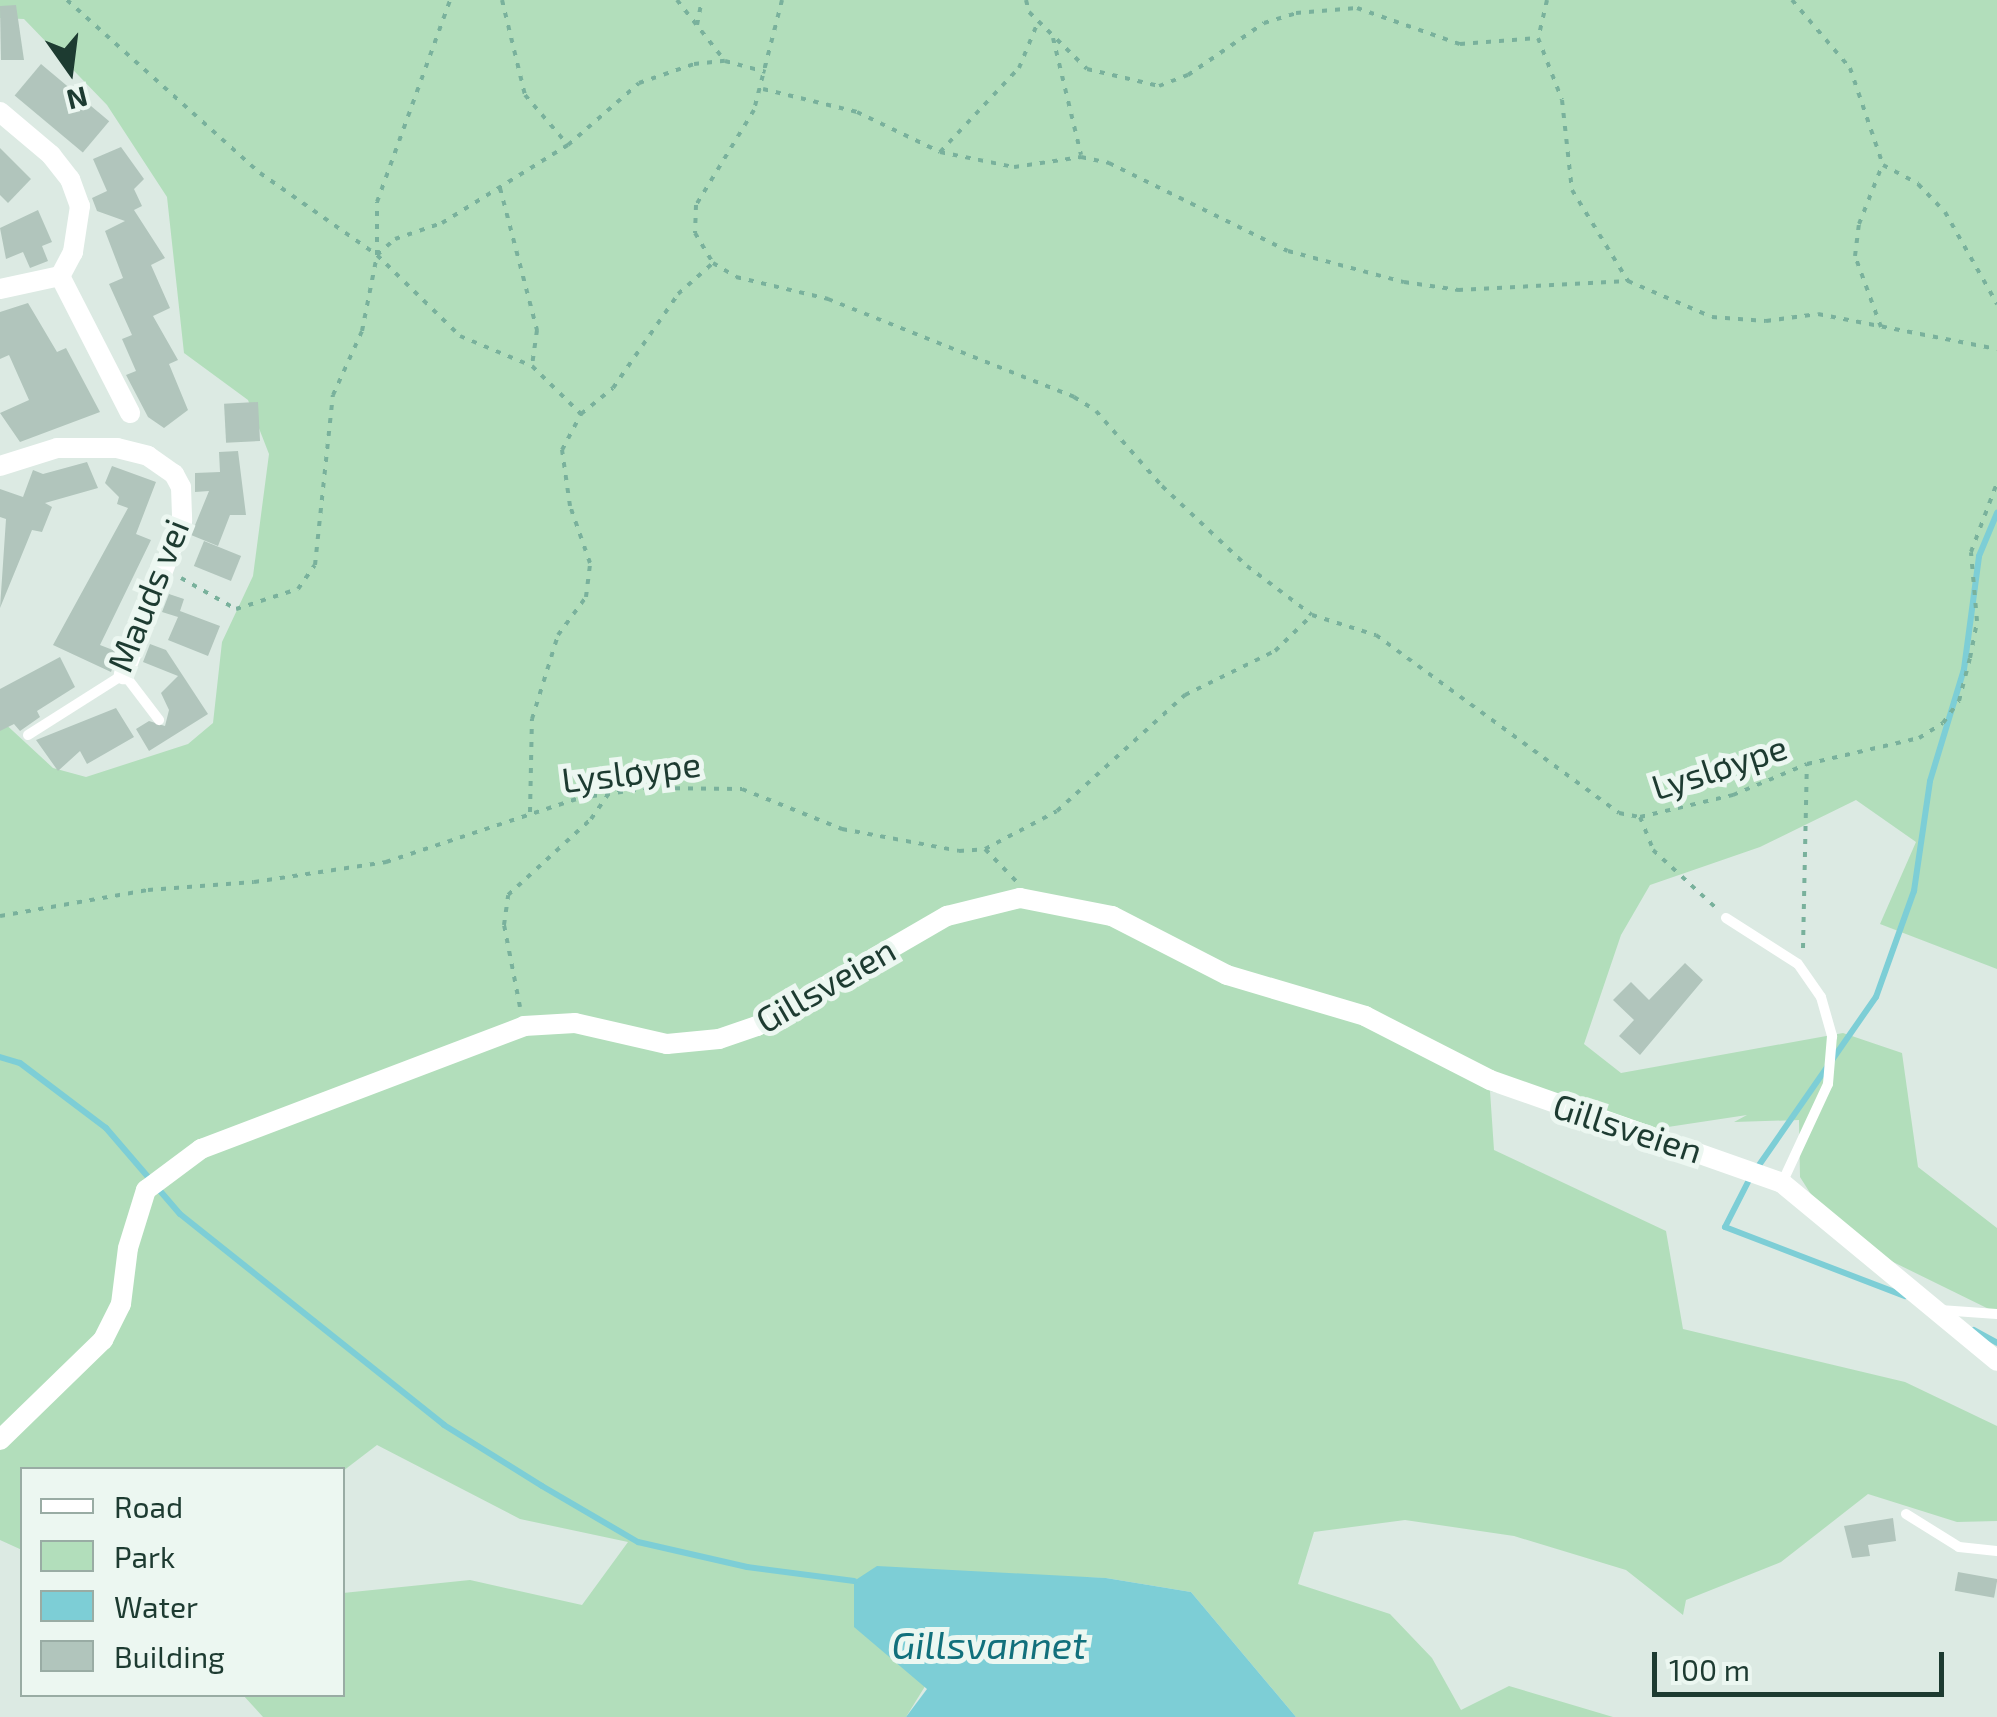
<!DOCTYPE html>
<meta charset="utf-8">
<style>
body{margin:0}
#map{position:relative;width:1997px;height:1717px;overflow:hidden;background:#dceae3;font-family:"Exo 2",sans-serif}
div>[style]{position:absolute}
.green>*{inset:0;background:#b2debb}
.water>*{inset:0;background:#7dced6}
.stream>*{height:6px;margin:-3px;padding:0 3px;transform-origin:3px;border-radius:3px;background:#7dced6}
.building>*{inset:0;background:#b1c5bc;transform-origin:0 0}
.path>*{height:4px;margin-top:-2px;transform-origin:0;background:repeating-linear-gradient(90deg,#79b19c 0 5px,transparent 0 13px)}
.lane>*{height:10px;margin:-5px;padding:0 5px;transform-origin:5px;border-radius:5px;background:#fff}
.street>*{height:20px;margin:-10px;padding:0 10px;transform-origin:10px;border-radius:10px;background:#fff}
span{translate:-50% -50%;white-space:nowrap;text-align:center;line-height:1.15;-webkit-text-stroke:10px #ecf7f1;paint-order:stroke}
.street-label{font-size:35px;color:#1d3b31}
.water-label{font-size:38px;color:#12707c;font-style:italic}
.legend{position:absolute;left:20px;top:1467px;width:325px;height:230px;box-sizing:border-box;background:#ecf7f1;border:2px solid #99aca4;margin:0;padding:12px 18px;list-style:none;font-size:30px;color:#1d3b31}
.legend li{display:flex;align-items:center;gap:20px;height:50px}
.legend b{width:50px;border:2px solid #99aca4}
.north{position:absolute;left:20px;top:20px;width:100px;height:100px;-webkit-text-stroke:8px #ecf7f1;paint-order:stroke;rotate:166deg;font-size:28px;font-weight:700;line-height:40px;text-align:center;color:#1d3b31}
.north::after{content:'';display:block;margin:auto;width:35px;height:45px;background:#1d3b31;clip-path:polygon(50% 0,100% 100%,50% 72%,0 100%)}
.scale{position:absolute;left:1652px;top:1652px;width:292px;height:45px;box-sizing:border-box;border:5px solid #1d3b31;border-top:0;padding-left:12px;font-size:30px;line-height:35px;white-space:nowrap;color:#1d3b31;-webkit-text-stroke:8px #ecf7f1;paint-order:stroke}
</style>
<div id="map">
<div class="green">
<div style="clip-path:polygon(0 0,1997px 0,1997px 969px,1880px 924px,1916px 842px,1856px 800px,1760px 847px,1650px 885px,1621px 935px,1584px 1044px,1621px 1073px,1843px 1033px,1902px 1053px,1918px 1167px,1997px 1228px,1997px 1313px,1836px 1234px,1800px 1177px,1799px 1120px,1734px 1122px,1747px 1115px,1648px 1130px,1490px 1091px,1494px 1150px,1666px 1231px,1683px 1329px,1905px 1382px,1997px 1426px,1997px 1521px,1957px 1522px,1868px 1494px,1781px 1562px,1686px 1600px,1683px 1615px,1626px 1570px,1514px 1536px,1405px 1520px,1314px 1532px,1298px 1584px,1390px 1614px,1432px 1658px,1461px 1710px,1509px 1686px,1613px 1717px,1296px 1717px,1191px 1592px,1106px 1578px,994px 1575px,906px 1717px,263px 1717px,243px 1695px,342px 1694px,343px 1593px,470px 1580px,582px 1605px,628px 1542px,520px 1519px,377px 1445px,343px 1471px,22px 1470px,22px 1550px,0 1540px,0 719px,53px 768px,86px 777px,188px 744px,213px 723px,222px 642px,253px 576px,269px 454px,248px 400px,184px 353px,167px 197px,107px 105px,24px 19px,0 18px)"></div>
</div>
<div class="water">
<div style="clip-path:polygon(877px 1566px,1106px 1578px,1191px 1592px,1296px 1717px,906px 1717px,927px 1689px,854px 1627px,854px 1581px)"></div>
</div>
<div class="stream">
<div style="left:0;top:1057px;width:21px;rotate:17deg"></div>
<div style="left:20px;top:1063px;width:108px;rotate:37.1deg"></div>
<div style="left:106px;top:1128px;width:113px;rotate:49.3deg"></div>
<div style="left:180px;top:1214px;width:338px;rotate:38.6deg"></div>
<div style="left:444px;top:1425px;width:115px;rotate:31.9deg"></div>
<div style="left:542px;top:1486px;width:111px;rotate:30.3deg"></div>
<div style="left:638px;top:1542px;width:112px;rotate:12.9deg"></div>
<div style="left:747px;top:1567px;width:108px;rotate:7.5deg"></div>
<div style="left:1757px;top:1168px;width:208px;rotate:-55.2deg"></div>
<div style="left:1876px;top:997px;width:113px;rotate:-70.3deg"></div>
<div style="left:1914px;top:891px;width:111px;rotate:-81.7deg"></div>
<div style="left:1930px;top:781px;width:117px;rotate:-73.1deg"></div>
<div style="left:1964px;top:669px;width:114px;rotate:-82.4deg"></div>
<div style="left:1979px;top:556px;width:47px;rotate:-67.3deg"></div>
<div style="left:1750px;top:1178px;width:55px;rotate:117deg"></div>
<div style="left:1725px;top:1227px;width:193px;rotate:21deg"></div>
<div style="left:1974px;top:1330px;width:26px;rotate:29deg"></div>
</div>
<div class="building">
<div style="clip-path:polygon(16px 5px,24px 60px,1px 60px,0 6px)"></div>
<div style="left:41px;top:64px;width:89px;height:41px;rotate:40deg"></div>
<div style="clip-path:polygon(121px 147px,144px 179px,134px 189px,142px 206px,134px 210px,165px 258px,151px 265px,170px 308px,153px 316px,178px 360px,169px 364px,188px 410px,164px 428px,148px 417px,126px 375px,136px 371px,122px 339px,132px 335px,109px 284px,123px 278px,105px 231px,125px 221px,97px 211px,92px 198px,107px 191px,93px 159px)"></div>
<div style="clip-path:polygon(0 148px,31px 179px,8px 203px,0 195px)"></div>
<div style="clip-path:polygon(38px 210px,52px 242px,42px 246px,48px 261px,30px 268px,23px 252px,6px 259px,0 228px)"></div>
<div style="clip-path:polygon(28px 303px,57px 352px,66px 348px,100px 412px,20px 442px,0 413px,29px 400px,9px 355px,0 359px,0 312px)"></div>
<div style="left:258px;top:402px;width:39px;height:34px;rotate:87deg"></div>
<div style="clip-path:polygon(238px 451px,246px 515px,230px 515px,218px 546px,191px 535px,209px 491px,195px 492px,195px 473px,220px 472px,219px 452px)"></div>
<div style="clip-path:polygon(87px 462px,98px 488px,45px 503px,52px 507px,42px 532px,32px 530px,0 608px,6px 519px,0 517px,0 489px,23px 497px,33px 470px,43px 474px)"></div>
<div style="clip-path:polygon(112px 466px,156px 482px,136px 534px,151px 540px,100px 645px,118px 652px,111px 672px,53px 645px,128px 508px,117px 504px,119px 497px,105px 483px)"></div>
<div style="left:204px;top:541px;width:40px;height:27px;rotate:22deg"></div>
<div style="clip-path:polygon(169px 594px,184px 599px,180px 611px,220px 626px,208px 656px,168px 640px,178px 617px,162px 612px)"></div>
<div style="clip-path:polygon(150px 644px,166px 650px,208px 714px,149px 751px,136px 729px,149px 721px,165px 726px,169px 710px,161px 693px,178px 676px,143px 662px)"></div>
<div style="clip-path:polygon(60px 657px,75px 687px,37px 711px,40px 717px,20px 731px,14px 724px,0 731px,0 689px)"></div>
<div style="clip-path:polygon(116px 708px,134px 737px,87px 764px,80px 751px,58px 771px,36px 740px)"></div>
<div style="clip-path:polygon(1685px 963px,1703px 980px,1640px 1055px,1619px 1036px,1634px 1020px,1613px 1000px,1631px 982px,1649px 1000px)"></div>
<div style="clip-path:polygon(1893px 1518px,1896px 1541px,1868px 1545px,1870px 1556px,1852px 1558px,1844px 1526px)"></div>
<div style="left:1958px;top:1572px;width:40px;height:19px;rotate:10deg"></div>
</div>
<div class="path">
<div style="left:67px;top:0;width:259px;rotate:41.9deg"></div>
<div style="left:260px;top:173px;width:143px;rotate:35deg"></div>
<div style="left:377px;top:255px;width:116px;rotate:44.3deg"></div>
<div style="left:460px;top:336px;width:78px;rotate:22.6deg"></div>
<div style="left:532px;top:366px;width:69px;rotate:44.4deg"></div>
<div style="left:502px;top:0;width:98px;rotate:76.4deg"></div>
<div style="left:525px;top:95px;width:66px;rotate:49.3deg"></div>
<div style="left:677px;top:0;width:78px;rotate:51.8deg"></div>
<div style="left:725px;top:61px;width:42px;rotate:15deg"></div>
<div style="left:782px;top:0;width:114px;rotate:104.3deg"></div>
<div style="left:754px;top:110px;width:111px;rotate:121.4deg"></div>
<div style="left:696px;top:205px;width:28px;rotate:92deg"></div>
<div style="left:695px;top:233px;width:35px;rotate:59deg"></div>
<div style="left:713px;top:263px;width:27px;rotate:31deg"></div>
<div style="left:736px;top:277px;width:95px;rotate:13.4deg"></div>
<div style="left:828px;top:299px;width:265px;rotate:21.7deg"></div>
<div style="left:1074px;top:397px;width:26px;rotate:32deg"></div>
<div style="left:1096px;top:411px;width:100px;rotate:48.7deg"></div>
<div style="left:1162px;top:486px;width:117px;rotate:43.3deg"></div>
<div style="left:1247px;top:566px;width:81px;rotate:37deg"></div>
<div style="left:1312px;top:615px;width:67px;rotate:17.4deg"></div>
<div style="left:1376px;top:635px;width:301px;rotate:36.2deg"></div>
<div style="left:1619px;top:813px;width:21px;rotate:11deg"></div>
<div style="left:1640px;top:817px;width:96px;rotate:-13.3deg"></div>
<div style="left:1733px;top:795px;width:80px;rotate:-22.7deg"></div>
<div style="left:1807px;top:764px;width:115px;rotate:-13.1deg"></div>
<div style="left:1919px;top:738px;width:28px;rotate:-32deg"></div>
<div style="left:1943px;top:723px;width:27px;rotate:-54deg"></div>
<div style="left:1959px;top:701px;width:44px;rotate:-75.7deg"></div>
<div style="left:1970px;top:658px;width:38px;rotate:-79deg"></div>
<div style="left:1977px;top:621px;width:69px;rotate:-95deg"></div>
<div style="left:1971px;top:552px;width:74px;rotate:-69.4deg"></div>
<div style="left:1026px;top:0;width:12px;rotate:76deg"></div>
<div style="left:1029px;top:12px;width:81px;rotate:44.5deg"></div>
<div style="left:1087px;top:69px;width:74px;rotate:13.3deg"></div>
<div style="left:1159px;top:86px;width:31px;rotate:-21deg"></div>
<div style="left:1188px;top:75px;width:92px;rotate:-34.4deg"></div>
<div style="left:1264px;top:23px;width:34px;rotate:-17deg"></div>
<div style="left:1296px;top:13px;width:61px;rotate:-4.7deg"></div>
<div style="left:1357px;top:8px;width:109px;rotate:19.3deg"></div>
<div style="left:1460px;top:44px;width:78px;rotate:-4.4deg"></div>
<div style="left:1547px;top:0;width:39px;rotate:103deg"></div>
<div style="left:1538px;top:38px;width:66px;rotate:68.8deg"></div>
<div style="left:1562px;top:100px;width:91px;rotate:83.7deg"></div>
<div style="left:1572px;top:190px;width:107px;rotate:58.4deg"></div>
<div style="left:1792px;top:0;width:89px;rotate:49.5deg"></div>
<div style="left:1850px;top:68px;width:102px;rotate:71.2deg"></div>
<div style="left:1883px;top:165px;width:40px;rotate:28deg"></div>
<div style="left:1918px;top:184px;width:39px;rotate:46deg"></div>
<div style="left:1945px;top:212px;width:106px;rotate:60.5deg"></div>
<div style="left:697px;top:25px;width:25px;rotate:-79deg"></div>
<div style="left:1053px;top:38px;width:120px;rotate:76.5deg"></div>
<div style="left:763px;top:89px;width:97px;rotate:13.7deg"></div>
<div style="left:857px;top:112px;width:92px;rotate:25.7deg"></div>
<div style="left:940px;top:152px;width:76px;rotate:11.5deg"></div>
<div style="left:1014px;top:167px;width:68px;rotate:-8.5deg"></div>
<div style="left:1081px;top:157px;width:29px;rotate:12deg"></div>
<div style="left:1109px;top:163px;width:199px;rotate:26.2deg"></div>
<div style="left:1288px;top:251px;width:120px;rotate:15deg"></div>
<div style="left:1404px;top:282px;width:55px;rotate:8.4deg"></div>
<div style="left:1458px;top:290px;width:170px;rotate:-3deg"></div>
<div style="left:1628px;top:281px;width:91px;rotate:23.2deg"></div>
<div style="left:1712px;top:317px;width:54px;rotate:4.2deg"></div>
<div style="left:1766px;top:321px;width:52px;rotate:-7.7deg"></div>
<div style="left:1818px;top:314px;width:182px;rotate:11.1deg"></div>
<div style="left:940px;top:152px;width:115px;rotate:-46.8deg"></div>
<div style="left:1019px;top:68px;width:50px;rotate:-67.6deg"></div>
<div style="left:500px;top:188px;width:147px;rotate:75.4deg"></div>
<div style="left:537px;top:330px;width:36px;rotate:98deg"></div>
<div style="left:377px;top:255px;width:53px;rotate:-90deg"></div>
<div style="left:377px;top:202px;width:215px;rotate:-70.1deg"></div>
<div style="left:1881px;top:327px;width:76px;rotate:-110.1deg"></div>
<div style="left:1855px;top:256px;width:32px;rotate:-83deg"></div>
<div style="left:1859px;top:224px;width:62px;rotate:-68.4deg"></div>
<div style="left:181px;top:578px;width:63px;rotate:29.4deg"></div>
<div style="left:236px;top:609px;width:65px;rotate:-17.9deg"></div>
<div style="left:298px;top:589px;width:29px;rotate:-55deg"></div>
<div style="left:315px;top:565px;width:171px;rotate:-84deg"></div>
<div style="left:333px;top:395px;width:70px;rotate:-65.6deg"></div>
<div style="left:362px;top:331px;width:77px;rotate:-78.8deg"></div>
<div style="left:377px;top:255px;width:24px;rotate:-42deg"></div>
<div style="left:395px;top:239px;width:50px;rotate:-18.8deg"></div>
<div style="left:442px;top:223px;width:148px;rotate:-31.8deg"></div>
<div style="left:568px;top:145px;width:94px;rotate:-41.1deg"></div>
<div style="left:639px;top:83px;width:58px;rotate:-19.1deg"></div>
<div style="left:694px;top:64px;width:31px;rotate:-6deg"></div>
<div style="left:530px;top:812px;width:93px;rotate:-88.8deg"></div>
<div style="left:532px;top:719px;width:88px;rotate:-72.8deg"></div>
<div style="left:558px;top:635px;width:47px;rotate:-53.6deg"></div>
<div style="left:586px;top:597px;width:34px;rotate:-83deg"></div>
<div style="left:590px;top:563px;width:60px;rotate:-109.3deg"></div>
<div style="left:570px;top:506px;width:57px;rotate:-98.1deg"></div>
<div style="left:562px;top:450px;width:41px;rotate:-62.2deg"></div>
<div style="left:581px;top:414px;width:41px;rotate:-39.1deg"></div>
<div style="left:613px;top:388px;width:114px;rotate:-55.3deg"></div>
<div style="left:678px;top:294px;width:47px;rotate:-41.5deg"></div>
<div style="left:1640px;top:817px;width:35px;rotate:68deg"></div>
<div style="left:1653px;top:850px;width:84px;rotate:42.6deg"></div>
<div style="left:985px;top:849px;width:45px;rotate:45.9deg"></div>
<div style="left:0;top:916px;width:150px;rotate:-10deg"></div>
<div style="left:148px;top:890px;width:106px;rotate:-4.3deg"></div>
<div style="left:254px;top:882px;width:134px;rotate:-8.6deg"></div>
<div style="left:386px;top:862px;width:203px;rotate:-18.3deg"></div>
<div style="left:579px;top:798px;width:71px;rotate:-8.1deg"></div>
<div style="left:649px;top:788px;width:93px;rotate:0.6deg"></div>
<div style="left:742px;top:789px;width:108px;rotate:21.8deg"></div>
<div style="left:842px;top:829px;width:119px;rotate:10.6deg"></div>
<div style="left:959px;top:851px;width:26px;rotate:-4deg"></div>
<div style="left:985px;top:849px;width:81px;rotate:-27.8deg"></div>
<div style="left:1057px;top:811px;width:173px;rotate:-42.2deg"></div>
<div style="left:1185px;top:695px;width:100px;rotate:-26.1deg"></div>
<div style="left:1275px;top:651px;width:52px;rotate:-44.2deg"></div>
<div style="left:1803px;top:948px;width:184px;rotate:-88.8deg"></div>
<div style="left:520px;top:1007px;width:84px;rotate:-101deg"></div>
<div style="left:504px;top:925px;width:30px;rotate:-82deg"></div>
<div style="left:508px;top:895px;width:113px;rotate:-42.5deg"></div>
<div style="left:591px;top:819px;width:33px;rotate:-55deg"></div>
</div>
<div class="lane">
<div style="left:28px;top:735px;width:114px;rotate:-32.4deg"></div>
<div style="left:124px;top:674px;width:58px;rotate:52.7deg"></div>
<div style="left:1726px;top:918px;width:85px;rotate:32.6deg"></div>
<div style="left:1798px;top:964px;width:40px;rotate:55.1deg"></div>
<div style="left:1821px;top:997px;width:41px;rotate:74.2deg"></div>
<div style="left:1832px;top:1036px;width:48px;rotate:94.8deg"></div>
<div style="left:1828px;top:1084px;width:109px;rotate:114.9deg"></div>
<div style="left:1940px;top:1310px;width:57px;rotate:4deg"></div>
<div style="left:1906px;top:1514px;width:62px;rotate:31.9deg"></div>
<div style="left:1959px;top:1547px;width:38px;rotate:6deg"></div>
</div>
<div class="street">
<div style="left:0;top:112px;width:67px;rotate:40.1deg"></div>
<div style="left:51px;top:155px;width:31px;rotate:52deg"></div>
<div style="left:70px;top:179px;width:29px;rotate:70deg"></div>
<div style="left:80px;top:206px;width:47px;rotate:98.7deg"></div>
<div style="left:73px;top:252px;width:27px;rotate:118deg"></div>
<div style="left:60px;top:276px;width:61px;rotate:167.8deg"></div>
<div style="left:60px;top:276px;width:154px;rotate:62.9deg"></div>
<div style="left:0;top:466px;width:60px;rotate:-17.5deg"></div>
<div style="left:57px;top:448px;width:60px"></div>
<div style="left:117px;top:448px;width:32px;rotate:14deg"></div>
<div style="left:148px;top:456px;width:32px;rotate:35deg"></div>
<div style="left:174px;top:474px;width:15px;rotate:62deg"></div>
<div style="left:181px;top:487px;width:34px;rotate:88deg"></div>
<div style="left:182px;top:521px;width:164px;rotate:110.8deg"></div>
<div style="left:0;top:1440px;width:144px;rotate:-44.2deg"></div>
<div style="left:103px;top:1340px;width:40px;rotate:-63.4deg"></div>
<div style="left:121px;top:1304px;width:56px;rotate:-82.9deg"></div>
<div style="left:128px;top:1248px;width:61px;rotate:-72.8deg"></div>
<div style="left:146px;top:1190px;width:69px;rotate:-36.7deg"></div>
<div style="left:201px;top:1149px;width:346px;rotate:-20.8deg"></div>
<div style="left:524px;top:1026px;width:51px;rotate:-3.4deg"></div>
<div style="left:575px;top:1023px;width:94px;rotate:12.9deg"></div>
<div style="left:667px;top:1044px;width:52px;rotate:-5.5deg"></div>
<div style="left:719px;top:1039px;width:40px;rotate:-18.9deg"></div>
<div style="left:757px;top:1026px;width:220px;rotate:-30.1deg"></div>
<div style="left:947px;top:916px;width:75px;rotate:-13.9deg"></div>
<div style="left:1020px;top:898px;width:94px;rotate:11.1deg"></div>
<div style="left:1112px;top:916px;width:129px;rotate:27.2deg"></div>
<div style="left:1227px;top:975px;width:144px;rotate:16.5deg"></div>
<div style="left:1365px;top:1016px;width:140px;rotate:27.1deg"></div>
<div style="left:1490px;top:1080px;width:310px;rotate:19.4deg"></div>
<div style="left:1782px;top:1183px;width:279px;rotate:39.6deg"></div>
</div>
<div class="street-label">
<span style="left:147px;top:595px;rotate:-68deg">Mauds vei</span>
<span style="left:1719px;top:766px;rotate:-18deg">Lysløype</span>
<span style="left:631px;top:771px;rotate:-7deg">Lysløype</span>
<span style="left:825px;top:984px;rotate:-30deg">Gillsveien</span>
<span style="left:1628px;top:1127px;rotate:18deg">Gillsveien</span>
</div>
<div class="water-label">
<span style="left:989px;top:1645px">Gillsvannet</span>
</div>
<ul class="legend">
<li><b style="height:12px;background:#fff"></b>Road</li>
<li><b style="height:28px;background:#b2debb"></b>Park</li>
<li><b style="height:28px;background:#7dced6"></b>Water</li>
<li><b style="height:28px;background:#b1c5bc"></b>Building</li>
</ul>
<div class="north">N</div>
<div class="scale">100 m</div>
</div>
